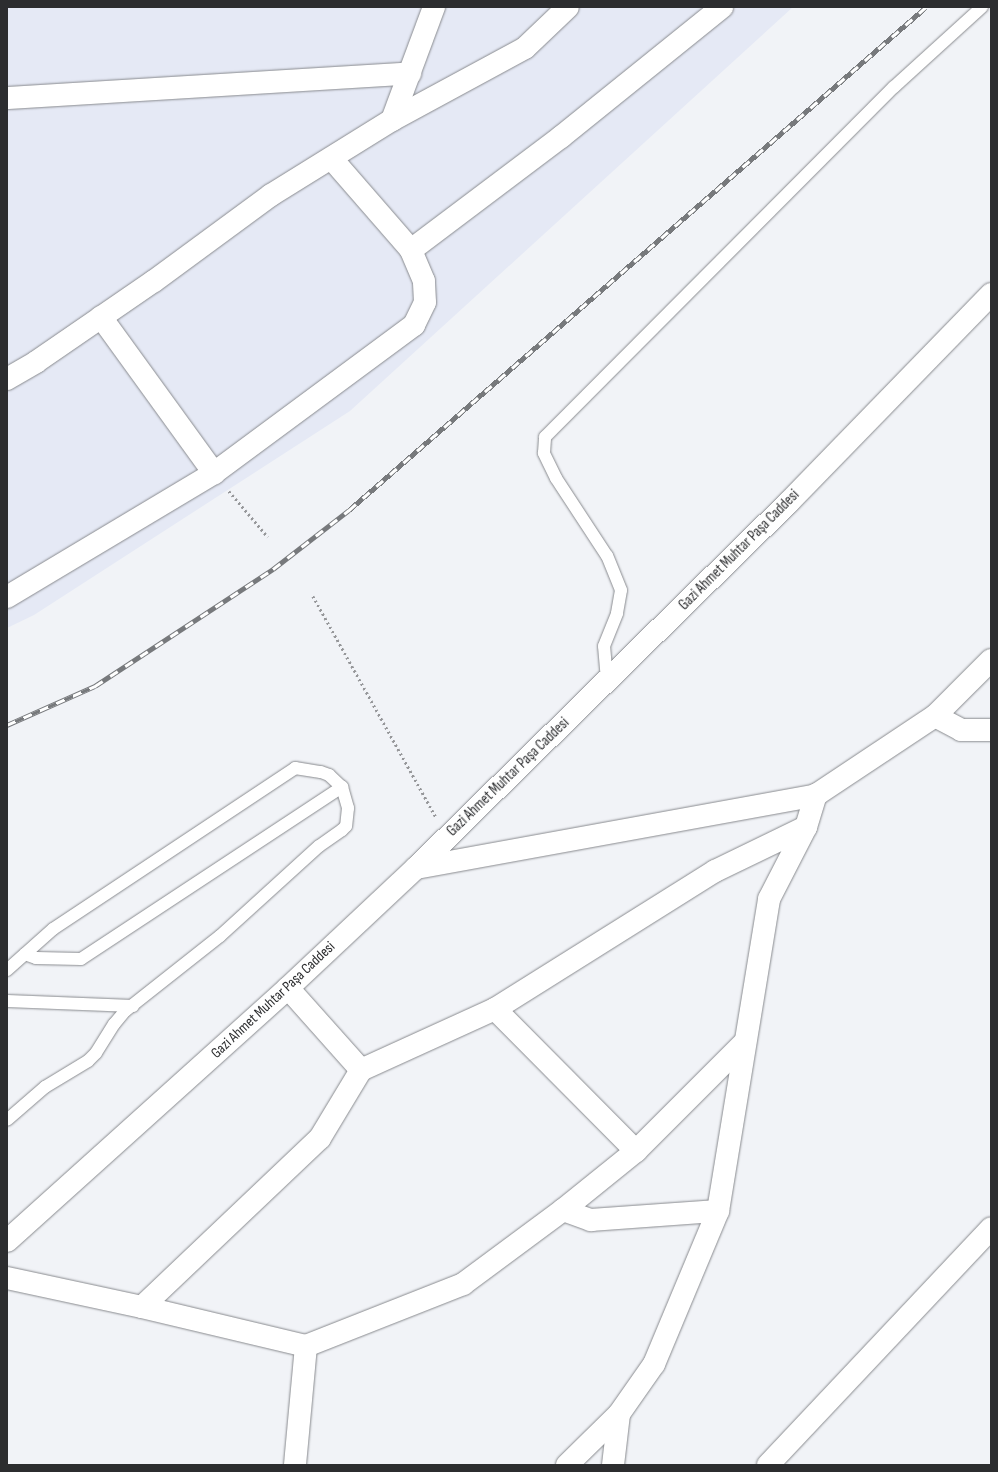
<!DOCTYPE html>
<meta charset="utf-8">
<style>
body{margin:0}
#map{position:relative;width:998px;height:1472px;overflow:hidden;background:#f1f3f7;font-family:"Sofia Sans Condensed",sans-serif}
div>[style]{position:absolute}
.built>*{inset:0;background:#e5e9f5}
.path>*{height:2.5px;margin-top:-1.25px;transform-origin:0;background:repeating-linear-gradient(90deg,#96979a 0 2px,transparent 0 5px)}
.roads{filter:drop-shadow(0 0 1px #888a8e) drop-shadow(0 0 1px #888a8e)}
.service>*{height:12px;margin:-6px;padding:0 6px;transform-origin:6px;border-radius:6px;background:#fff}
.minor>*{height:22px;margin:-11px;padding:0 11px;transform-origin:11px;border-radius:11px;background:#fff}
.tertiary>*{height:22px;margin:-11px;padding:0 11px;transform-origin:11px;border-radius:11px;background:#fff}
.rail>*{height:4.5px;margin-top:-2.25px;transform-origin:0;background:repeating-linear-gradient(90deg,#fff 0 9px,#77797c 0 18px);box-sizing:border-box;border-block:1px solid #77797c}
span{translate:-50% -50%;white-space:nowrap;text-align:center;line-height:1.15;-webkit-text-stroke:3px #fff;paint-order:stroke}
.street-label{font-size:15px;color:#2c2d2f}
.frame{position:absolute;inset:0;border:8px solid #2c2d2f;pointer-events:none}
</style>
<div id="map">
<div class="built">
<div style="clip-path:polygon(7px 7px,793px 7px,350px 411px,34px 615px,7px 628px)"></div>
</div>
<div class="path">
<div style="left:229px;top:491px;width:60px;rotate:49.7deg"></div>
<div style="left:313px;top:596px;width:253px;rotate:60.9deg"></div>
</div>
<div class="roads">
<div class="service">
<div style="left:607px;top:680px;width:34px;rotate:-95deg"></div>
<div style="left:604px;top:646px;width:35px;rotate:-68deg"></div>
<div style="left:617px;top:613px;width:23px;rotate:-80deg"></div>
<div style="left:621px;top:590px;width:37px;rotate:-112deg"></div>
<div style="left:607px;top:556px;width:93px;rotate:-123.2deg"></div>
<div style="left:556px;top:478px;width:28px;rotate:-116deg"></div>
<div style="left:544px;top:453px;width:16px;rotate:-86deg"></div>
<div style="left:545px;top:437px;width:494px;rotate:-45.1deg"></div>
<div style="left:894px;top:87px;width:119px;rotate:-42.3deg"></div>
<div style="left:25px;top:954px;width:12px;rotate:20deg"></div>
<div style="left:36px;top:958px;width:45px;rotate:1.3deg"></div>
<div style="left:81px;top:959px;width:313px;rotate:-33.4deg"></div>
<div style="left:7px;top:970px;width:62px;rotate:-41.7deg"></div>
<div style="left:53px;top:929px;width:291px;rotate:-33.6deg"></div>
<div style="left:295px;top:768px;width:26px;rotate:9deg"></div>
<div style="left:321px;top:772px;width:9px;rotate:21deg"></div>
<div style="left:329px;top:775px;width:18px;rotate:43deg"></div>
<div style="left:342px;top:787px;width:22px;rotate:74deg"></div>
<div style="left:348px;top:808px;width:18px;rotate:96deg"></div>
<div style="left:346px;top:826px;width:6px;rotate:135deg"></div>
<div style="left:342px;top:830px;width:28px;rotate:145deg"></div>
<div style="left:319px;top:846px;width:134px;rotate:137.7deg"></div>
<div style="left:220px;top:936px;width:121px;rotate:141.7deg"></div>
<div style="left:125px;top:1011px;width:17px;rotate:130deg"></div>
<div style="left:114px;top:1024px;width:34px;rotate:122deg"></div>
<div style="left:96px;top:1053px;width:11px;rotate:135deg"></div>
<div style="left:88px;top:1061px;width:50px;rotate:148.8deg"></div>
<div style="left:45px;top:1087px;width:50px;rotate:139deg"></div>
<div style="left:7px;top:1001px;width:126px;rotate:2.3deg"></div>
</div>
<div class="minor">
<div style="left:7px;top:98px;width:404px;rotate:-3.5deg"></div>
<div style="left:392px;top:120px;width:121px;rotate:-69.6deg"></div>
<div style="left:332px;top:159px;width:121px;rotate:49deg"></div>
<div style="left:101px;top:317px;width:193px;rotate:54.1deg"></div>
<div style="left:7px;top:379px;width:34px;rotate:-30deg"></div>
<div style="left:36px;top:362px;width:143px;rotate:-34.5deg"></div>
<div style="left:154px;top:281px;width:145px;rotate:-36.3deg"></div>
<div style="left:271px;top:195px;width:142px;rotate:-31.8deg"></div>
<div style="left:392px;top:120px;width:151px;rotate:-28.4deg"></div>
<div style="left:525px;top:48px;width:59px;rotate:-43.6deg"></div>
<div style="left:7px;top:597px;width:241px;rotate:-30.9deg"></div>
<div style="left:214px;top:473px;width:249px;rotate:-36.5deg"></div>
<div style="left:414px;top:325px;width:25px;rotate:-64deg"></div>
<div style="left:425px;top:302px;width:21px;rotate:-93deg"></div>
<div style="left:424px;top:281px;width:34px;rotate:-113deg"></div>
<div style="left:411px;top:250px;width:188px;rotate:-37deg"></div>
<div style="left:561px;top:137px;width:207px;rotate:-38.9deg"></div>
<div style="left:935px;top:716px;width:30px;rotate:28deg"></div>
<div style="left:961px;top:730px;width:30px"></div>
<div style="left:416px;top:868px;width:407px;rotate:-10.3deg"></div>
<div style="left:816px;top:795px;width:143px;rotate:-33.6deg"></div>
<div style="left:935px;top:716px;width:79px;rotate:-45deg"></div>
<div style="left:288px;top:988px;width:110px;rotate:48.3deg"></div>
<div style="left:495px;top:1009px;width:200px;rotate:45.2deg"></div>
<div style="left:563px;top:1210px;width:30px;rotate:20deg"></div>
<div style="left:591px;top:1220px;width:127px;rotate:-4.1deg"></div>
<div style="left:7px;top:1278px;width:138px;rotate:12.1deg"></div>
<div style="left:142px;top:1307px;width:169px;rotate:13.4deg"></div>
<div style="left:306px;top:1346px;width:120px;rotate:95.3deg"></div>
<div style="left:142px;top:1307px;width:245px;rotate:-43.5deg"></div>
<div style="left:320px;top:1138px;width:79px;rotate:-58.9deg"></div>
<div style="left:361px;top:1070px;width:147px;rotate:-24.5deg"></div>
<div style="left:495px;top:1009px;width:260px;rotate:-32.1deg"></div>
<div style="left:715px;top:871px;width:101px;rotate:-25.8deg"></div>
<div style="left:306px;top:1346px;width:169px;rotate:-21.5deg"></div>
<div style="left:463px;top:1284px;width:124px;rotate:-36.5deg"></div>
<div style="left:563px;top:1210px;width:94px;rotate:-38.9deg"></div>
<div style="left:636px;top:1151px;width:153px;rotate:-45deg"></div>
<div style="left:567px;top:1465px;width:73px;rotate:-44.4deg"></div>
<div style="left:619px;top:1414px;width:61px;rotate:-55deg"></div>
<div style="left:654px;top:1364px;width:166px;rotate:-67.3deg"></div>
<div style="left:718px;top:1211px;width:316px;rotate:-80.7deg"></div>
<div style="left:769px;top:899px;width:81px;rotate:-62.8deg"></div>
<div style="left:806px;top:827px;width:34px;rotate:-73deg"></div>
<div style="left:613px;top:1465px;width:51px;rotate:-83.3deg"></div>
<div style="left:768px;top:1465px;width:325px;rotate:-46.7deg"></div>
</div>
<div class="tertiary">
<div style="left:7px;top:1241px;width:378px;rotate:-42deg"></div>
<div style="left:288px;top:988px;width:175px;rotate:-43.2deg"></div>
<div style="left:416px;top:868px;width:523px;rotate:-44.46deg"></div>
<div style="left:789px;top:502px;width:290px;rotate:-45.8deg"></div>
</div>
</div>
<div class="rail">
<div style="left:7px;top:725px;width:96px;rotate:-23.9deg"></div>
<div style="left:95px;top:686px;width:213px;rotate:-33.3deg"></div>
<div style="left:273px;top:569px;width:96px;rotate:-37.8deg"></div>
<div style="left:349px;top:510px;width:765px;rotate:-41.08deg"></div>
</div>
<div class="street-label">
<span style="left:739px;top:550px;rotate:-45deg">Gazi Ahmet Muhtar Paşa Caddesi</span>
<span style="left:508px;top:777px;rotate:-44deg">Gazi Ahmet Muhtar Paşa Caddesi</span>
<span style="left:273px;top:1000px;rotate:-43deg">Gazi Ahmet Muhtar Paşa Caddesi</span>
</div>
<div class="frame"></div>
</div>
